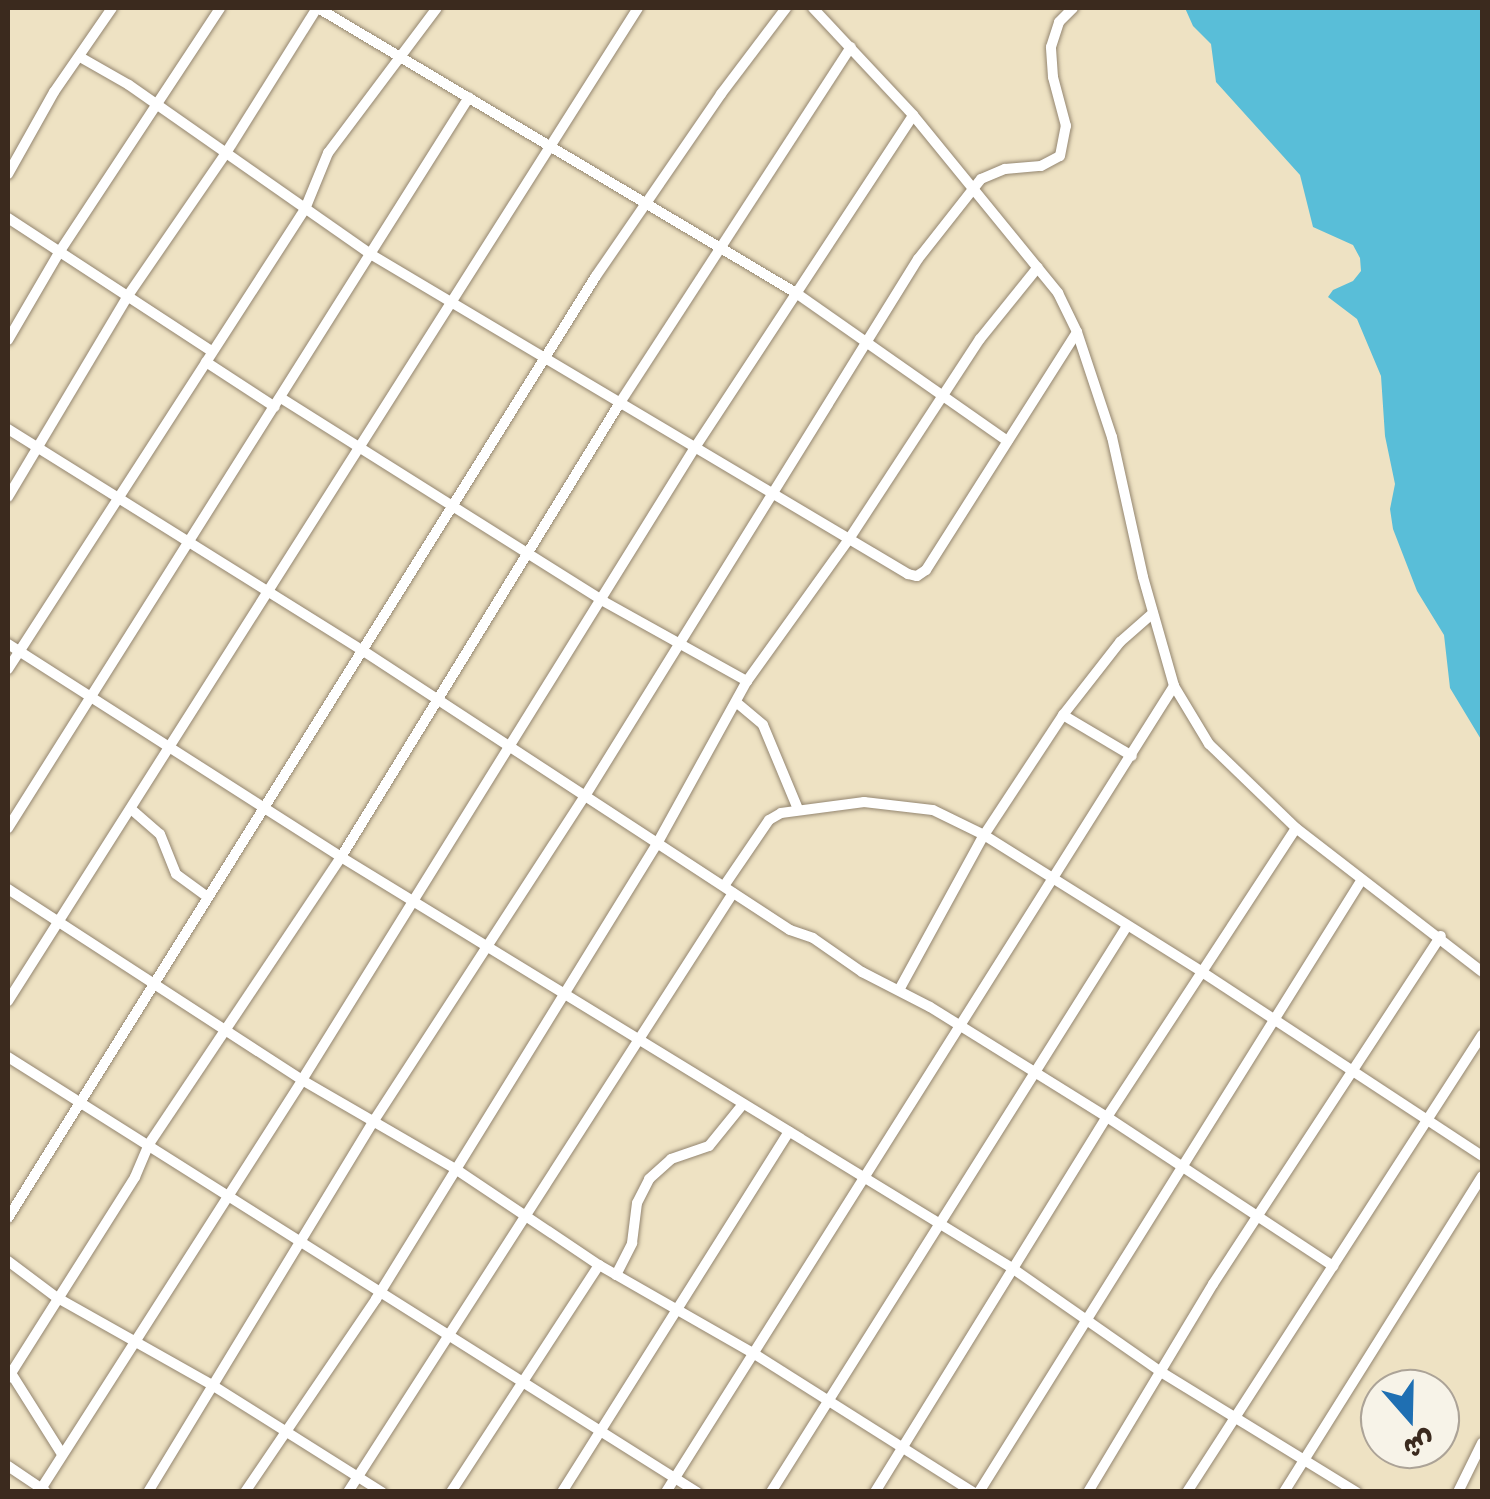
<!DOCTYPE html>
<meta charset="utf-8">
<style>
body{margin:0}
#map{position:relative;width:1490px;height:1499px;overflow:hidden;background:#eee2c3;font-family:Delius,"Playpen Sans Arabic",sans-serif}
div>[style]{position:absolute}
.water>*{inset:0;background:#59bed8}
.roads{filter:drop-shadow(0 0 2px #948670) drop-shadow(0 0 2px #948670)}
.minor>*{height:10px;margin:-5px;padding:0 5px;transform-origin:5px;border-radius:5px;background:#fff}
span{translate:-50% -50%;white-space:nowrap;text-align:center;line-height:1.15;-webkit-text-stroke:9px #f7f3e8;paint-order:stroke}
.frame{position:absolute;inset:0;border:10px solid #3b2a1e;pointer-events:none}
.north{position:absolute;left:1360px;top:1369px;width:100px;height:100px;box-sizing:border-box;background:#f7f3e8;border:2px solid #aca397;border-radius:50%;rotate:160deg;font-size:28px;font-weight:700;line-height:40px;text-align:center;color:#3b2a1e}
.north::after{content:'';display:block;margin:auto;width:35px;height:45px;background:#1f6fb2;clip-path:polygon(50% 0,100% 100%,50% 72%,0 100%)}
</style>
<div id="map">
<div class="water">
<div style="clip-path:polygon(1185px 8px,1482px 8px,1482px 741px,1450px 688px,1444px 635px,1417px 591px,1393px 529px,1390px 509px,1395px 484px,1385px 436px,1381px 376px,1357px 319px,1328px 297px,1333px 290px,1353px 281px,1361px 271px,1360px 258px,1353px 245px,1313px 227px,1300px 175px,1216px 82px,1211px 44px,1193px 26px)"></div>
</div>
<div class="roads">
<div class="minor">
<div style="left:318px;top:8px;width:557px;rotate:30.8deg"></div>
<div style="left:796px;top:293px;width:258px;rotate:35deg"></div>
<div style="left:813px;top:8px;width:146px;rotate:46.9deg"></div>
<div style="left:913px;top:115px;width:230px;rotate:50.8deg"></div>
<div style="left:1058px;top:293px;width:43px;rotate:64deg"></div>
<div style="left:1077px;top:332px;width:111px;rotate:71.6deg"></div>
<div style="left:1112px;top:437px;width:143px;rotate:77.5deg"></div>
<div style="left:1143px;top:577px;width:113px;rotate:74.1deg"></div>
<div style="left:1174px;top:686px;width:68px;rotate:58.9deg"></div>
<div style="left:1209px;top:744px;width:121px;rotate:44deg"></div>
<div style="left:1296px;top:828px;width:235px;rotate:37.7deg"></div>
<div style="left:80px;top:57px;width:56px;rotate:29.7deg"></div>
<div style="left:129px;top:85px;width:297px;rotate:35deg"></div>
<div style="left:372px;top:255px;width:624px;rotate:30.76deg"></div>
<div style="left:908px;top:574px;width:9px;rotate:13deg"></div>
<div style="left:917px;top:576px;width:11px;rotate:-34deg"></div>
<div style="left:926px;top:570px;width:282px;rotate:-57.6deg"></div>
<div style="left:8px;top:174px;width:94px;rotate:-60.7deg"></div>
<div style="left:54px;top:92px;width:102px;rotate:-55.4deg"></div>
<div style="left:8px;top:218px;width:243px;rotate:33.2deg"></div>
<div style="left:8px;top:340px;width:103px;rotate:-59.7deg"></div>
<div style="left:60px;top:251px;width:291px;rotate:-56.6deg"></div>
<div style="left:206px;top:362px;width:82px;rotate:33.1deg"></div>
<div style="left:281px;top:398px;width:381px;rotate:32.2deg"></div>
<div style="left:603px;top:601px;width:165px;rotate:29.1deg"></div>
<div style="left:8px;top:429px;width:417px;rotate:32deg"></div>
<div style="left:362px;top:650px;width:511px;rotate:33.19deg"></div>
<div style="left:790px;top:930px;width:24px;rotate:19deg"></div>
<div style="left:813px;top:938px;width:60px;rotate:34.8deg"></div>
<div style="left:862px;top:972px;width:76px;rotate:27.2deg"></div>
<div style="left:930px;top:1007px;width:208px;rotate:31.9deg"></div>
<div style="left:1107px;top:1117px;width:271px;rotate:33.4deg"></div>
<div style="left:8px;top:497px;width:233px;rotate:-59.2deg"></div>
<div style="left:127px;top:297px;width:175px;rotate:-55.5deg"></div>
<div style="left:226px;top:153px;width:171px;rotate:-57.9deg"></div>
<div style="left:8px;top:644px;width:395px;rotate:32.6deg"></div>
<div style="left:341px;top:857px;width:787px;rotate:31.49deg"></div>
<div style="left:1012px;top:1268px;width:182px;rotate:34.9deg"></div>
<div style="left:1161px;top:1372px;width:229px;rotate:31.6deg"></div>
<div style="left:8px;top:669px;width:548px;rotate:-57.15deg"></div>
<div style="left:305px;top:209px;width:61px;rotate:-67.7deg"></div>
<div style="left:328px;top:153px;width:181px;rotate:-53.1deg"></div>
<div style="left:736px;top:702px;width:35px;rotate:40deg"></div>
<div style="left:763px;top:725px;width:91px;rotate:67.4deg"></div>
<div style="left:1063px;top:715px;width:80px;rotate:30.7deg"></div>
<div style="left:131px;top:809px;width:38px;rotate:41deg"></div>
<div style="left:160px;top:834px;width:43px;rotate:68.2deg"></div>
<div style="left:176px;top:874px;width:39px;rotate:36deg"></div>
<div style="left:8px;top:828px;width:864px;rotate:-57.76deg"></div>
<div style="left:724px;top:886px;width:80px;rotate:-55.7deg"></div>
<div style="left:769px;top:820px;width:14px;rotate:-30deg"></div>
<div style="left:781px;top:813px;width:84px;rotate:-7.5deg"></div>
<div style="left:864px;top:802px;width:69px;rotate:6.6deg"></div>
<div style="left:933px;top:810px;width:57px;rotate:26.1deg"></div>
<div style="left:984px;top:835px;width:257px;rotate:32.1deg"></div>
<div style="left:1202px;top:972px;width:335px;rotate:33.3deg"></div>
<div style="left:8px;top:889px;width:351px;rotate:33deg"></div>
<div style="left:302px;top:1080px;width:176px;rotate:30.1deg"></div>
<div style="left:454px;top:1168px;width:174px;rotate:33.8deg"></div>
<div style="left:599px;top:1265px;width:181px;rotate:29.8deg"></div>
<div style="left:756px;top:1355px;width:257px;rotate:32.3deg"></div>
<div style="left:899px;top:990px;width:177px;rotate:-61.3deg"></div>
<div style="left:984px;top:835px;width:144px;rotate:-56.6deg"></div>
<div style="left:1063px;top:715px;width:93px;rotate:-52deg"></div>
<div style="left:1120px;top:642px;width:44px;rotate:-41.3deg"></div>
<div style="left:8px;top:1001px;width:1176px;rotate:-57.61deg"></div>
<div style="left:8px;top:1057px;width:815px;rotate:32.27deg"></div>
<div style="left:8px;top:1218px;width:1110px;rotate:-58.03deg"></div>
<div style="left:596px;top:276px;width:221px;rotate:-55.5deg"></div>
<div style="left:721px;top:94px;width:108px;rotate:-52.9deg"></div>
<div style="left:8px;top:1261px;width:60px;rotate:36.9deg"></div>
<div style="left:56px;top:1297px;width:179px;rotate:29.4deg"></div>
<div style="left:212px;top:1385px;width:201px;rotate:32.2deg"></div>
<div style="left:616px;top:1275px;width:36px;rotate:-63deg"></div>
<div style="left:632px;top:1243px;width:40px;rotate:-82.9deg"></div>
<div style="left:637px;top:1203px;width:27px;rotate:-63deg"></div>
<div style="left:649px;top:1179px;width:30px;rotate:-42deg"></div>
<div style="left:671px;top:1159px;width:40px;rotate:-18.9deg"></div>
<div style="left:709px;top:1146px;width:54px;rotate:-51deg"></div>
<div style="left:9px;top:1370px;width:99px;rotate:57.8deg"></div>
<div style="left:8px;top:1378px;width:238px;rotate:-57.7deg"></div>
<div style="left:135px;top:1177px;width:36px;rotate:-67deg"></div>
<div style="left:149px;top:1144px;width:345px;rotate:-56.2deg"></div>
<div style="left:341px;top:857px;width:535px;rotate:-58.45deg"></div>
<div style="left:621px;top:401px;width:422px;rotate:-57deg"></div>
<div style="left:8px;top:1466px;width:45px;rotate:34deg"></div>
<div style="left:39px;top:1492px;width:489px;rotate:-57.4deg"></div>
<div style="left:302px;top:1080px;width:743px;rotate:-58.15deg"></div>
<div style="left:694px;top:449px;width:399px;rotate:-56.7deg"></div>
<div style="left:148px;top:1492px;width:437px;rotate:-58.7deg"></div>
<div style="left:375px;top:1119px;width:385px;rotate:-57deg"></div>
<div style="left:585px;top:796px;width:632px;rotate:-58.2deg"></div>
<div style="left:918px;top:259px;width:102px;rotate:-51.8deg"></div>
<div style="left:981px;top:179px;width:26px;rotate:-23deg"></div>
<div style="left:1005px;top:169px;width:36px;rotate:-5deg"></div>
<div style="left:1041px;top:166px;width:21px;rotate:-28deg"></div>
<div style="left:1060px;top:156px;width:31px;rotate:-79deg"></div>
<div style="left:1066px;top:126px;width:51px;rotate:-104.9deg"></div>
<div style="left:1053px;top:77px;width:30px;rotate:-94deg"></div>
<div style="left:1051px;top:47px;width:26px;rotate:-72deg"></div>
<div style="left:1059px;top:22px;width:20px;rotate:-45deg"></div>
<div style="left:245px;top:1492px;width:233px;rotate:-55.8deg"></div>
<div style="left:376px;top:1299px;width:537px;rotate:-58.32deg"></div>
<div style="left:658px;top:842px;width:184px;rotate:-61.1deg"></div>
<div style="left:747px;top:681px;width:175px;rotate:-54.3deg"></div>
<div style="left:849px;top:539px;width:239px;rotate:-56.8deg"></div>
<div style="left:980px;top:339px;width:92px;rotate:-51.1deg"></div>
<div style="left:348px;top:1492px;width:712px;rotate:-57.27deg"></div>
<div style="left:451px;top:1492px;width:271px;rotate:-56.9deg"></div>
<div style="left:562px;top:1492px;width:426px;rotate:-57.8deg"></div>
<div style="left:666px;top:1492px;width:953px;rotate:-57.78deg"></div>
<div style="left:771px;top:1492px;width:669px;rotate:-57.83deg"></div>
<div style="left:875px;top:1492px;width:441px;rotate:-58.3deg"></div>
<div style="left:1107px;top:1117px;width:345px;rotate:-56.8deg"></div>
<div style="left:979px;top:1492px;width:721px;rotate:-57.99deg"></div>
<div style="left:1088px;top:1492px;width:243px;rotate:-59deg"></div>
<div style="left:1213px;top:1284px;width:416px;rotate:-56.8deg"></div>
<div style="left:1187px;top:1492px;width:544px;rotate:-57.16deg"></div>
<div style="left:1284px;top:1492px;width:373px;rotate:-57.9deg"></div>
<div style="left:1458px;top:1492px;width:55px;rotate:-63.9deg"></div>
</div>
</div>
<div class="frame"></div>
<div class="north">ش</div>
</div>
